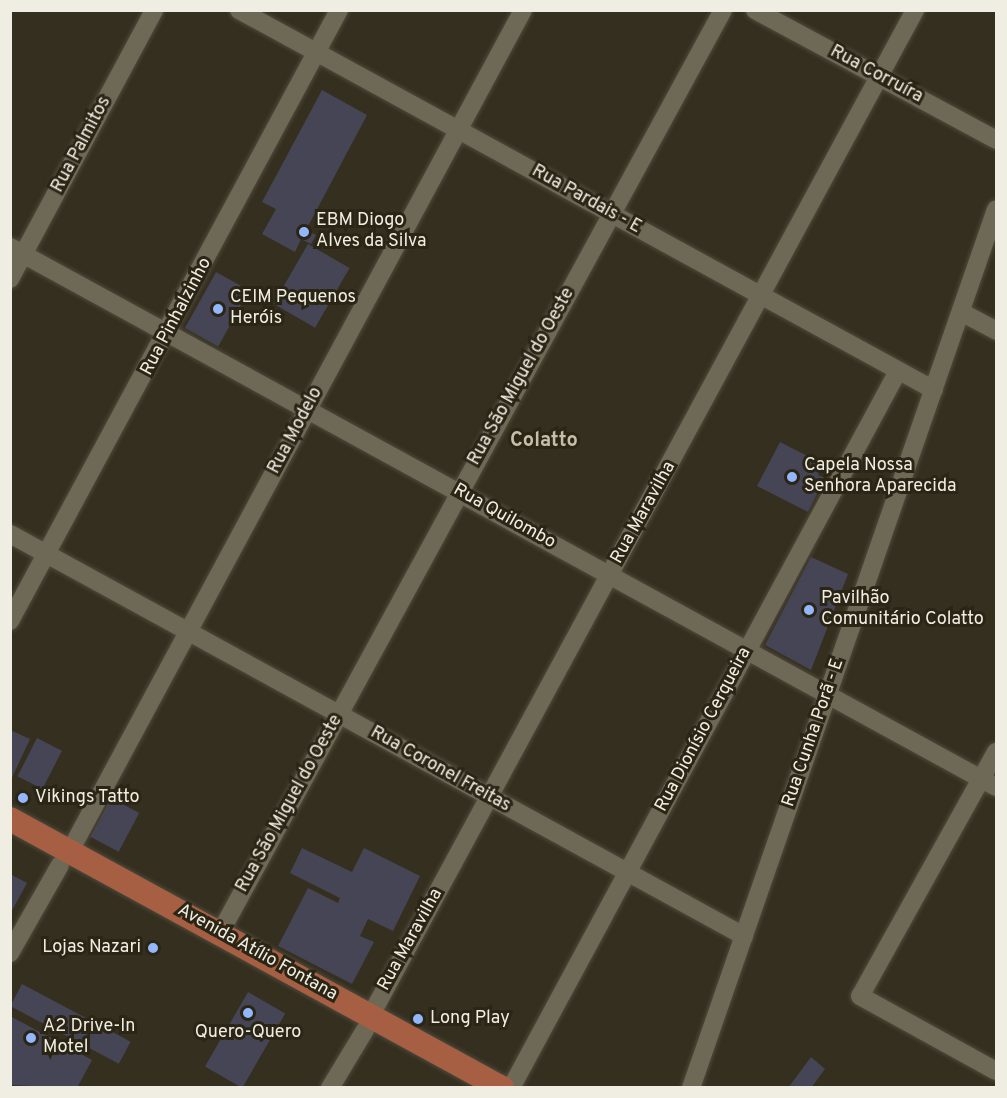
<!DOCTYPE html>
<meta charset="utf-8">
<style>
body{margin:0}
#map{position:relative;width:1007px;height:1098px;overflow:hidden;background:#342f1f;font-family:Overpass,sans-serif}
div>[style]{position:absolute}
.building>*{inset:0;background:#464556;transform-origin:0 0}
.roads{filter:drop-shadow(0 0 2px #4f4a3c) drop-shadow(0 0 2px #4f4a3c)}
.minor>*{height:18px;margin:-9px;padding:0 9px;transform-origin:9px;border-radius:9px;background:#6e6957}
.major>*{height:24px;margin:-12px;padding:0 12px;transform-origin:12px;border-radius:12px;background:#a65f43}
.dots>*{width:16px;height:16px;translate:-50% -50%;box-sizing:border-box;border:3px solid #2a2515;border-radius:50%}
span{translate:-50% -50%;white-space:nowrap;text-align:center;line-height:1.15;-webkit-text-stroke:6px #2a2515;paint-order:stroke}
.street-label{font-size:18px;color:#f0ede2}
.poi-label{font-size:18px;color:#f0ede2}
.left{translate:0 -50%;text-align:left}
.right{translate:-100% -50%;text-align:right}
.neighbourhood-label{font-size:20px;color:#c4beaa;font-weight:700}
.frame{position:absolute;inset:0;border:12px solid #f0ede2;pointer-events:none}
</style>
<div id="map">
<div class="building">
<div style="clip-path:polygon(322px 90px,367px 115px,306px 230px,316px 235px,311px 244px,301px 239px,295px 252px,262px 234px,276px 209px,262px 202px)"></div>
<div style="left:308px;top:244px;width:48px;height:69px;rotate:30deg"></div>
<div style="left:216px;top:272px;width:38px;height:64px;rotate:29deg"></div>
<div style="clip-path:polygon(780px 442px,823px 464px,818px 475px,825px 478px,808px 512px,757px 486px)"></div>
<div style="clip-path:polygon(811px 557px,848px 574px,811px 670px,765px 645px)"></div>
<div style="clip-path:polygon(10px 730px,30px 739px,10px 782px)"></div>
<div style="left:37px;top:738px;width:28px;height:43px;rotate:27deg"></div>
<div style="left:111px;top:798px;width:32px;height:44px;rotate:28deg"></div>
<div style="clip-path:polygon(302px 848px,352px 872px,364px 848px,420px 876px,393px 931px,368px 919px,360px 936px,374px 942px,352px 984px,278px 946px,308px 888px,338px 903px,340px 898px,290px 873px)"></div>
<div style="clip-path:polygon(10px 874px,27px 883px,10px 914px)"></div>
<div style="left:22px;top:984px;width:123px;height:25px;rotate:28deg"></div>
<div style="left:248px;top:992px;width:43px;height:86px;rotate:30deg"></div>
<div style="clip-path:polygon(10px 1016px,92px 1060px,77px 1088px,10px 1085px)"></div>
<div style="clip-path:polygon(811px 1057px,825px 1069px,811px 1088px,788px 1088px)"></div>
</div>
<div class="roads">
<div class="minor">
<div style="left:239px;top:10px;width:792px;rotate:28.67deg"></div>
<div style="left:755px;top:10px;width:274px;rotate:28.3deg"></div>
<div style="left:10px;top:247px;width:1124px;rotate:28.71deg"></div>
<div style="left:10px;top:279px;width:305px;rotate:-61.8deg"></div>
<div style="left:961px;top:312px;width:40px;rotate:28deg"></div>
<div style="left:10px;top:534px;width:837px;rotate:28.71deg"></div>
<div style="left:10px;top:621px;width:694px;rotate:-61.7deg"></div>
<div style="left:996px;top:752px;width:279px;rotate:119.1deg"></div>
<div style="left:860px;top:996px;width:155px;rotate:28.9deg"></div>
<div style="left:70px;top:851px;width:955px;rotate:-61.69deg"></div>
<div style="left:220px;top:933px;width:1051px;rotate:-61.41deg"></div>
<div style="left:10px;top:953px;width:101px;rotate:-60.4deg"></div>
<div style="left:371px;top:1015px;width:1143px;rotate:-61.57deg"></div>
<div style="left:330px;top:1088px;width:68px;rotate:-58.9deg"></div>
<div style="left:511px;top:1088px;width:815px;rotate:-61.64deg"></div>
<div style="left:691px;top:1088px;width:930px;rotate:-70.86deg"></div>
</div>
<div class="major">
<div style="left:10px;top:819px;width:561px;rotate:28.67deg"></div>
</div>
</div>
<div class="dots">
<div style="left:304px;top:232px;background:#93b7fd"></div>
<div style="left:218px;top:309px;background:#93b7fd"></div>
<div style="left:792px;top:477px;background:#93b7fd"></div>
<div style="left:809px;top:610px;background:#93b7fd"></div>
<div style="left:23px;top:798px;background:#93b7fd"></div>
<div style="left:153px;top:948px;background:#93b7fd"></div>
<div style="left:248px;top:1013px;background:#93b7fd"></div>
<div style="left:418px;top:1019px;background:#93b7fd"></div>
<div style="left:31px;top:1038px;background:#93b7fd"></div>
</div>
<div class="street-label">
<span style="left:876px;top:75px;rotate:28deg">Rua Corruíra</span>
<span style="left:82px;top:145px;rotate:-62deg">Rua Palmitos</span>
<span style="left:586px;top:200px;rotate:29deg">Rua Pardais - E</span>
<span style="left:177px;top:317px;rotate:-62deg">Rua Pinhalzinho</span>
<span style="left:522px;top:377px;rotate:-61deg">Rua São Miguel do Oeste</span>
<span style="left:296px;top:431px;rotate:-62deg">Rua Modelo</span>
<span style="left:644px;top:513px;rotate:-61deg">Rua Maravilha</span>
<span style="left:504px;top:517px;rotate:29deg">Rua Quilombo</span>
<span style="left:704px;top:730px;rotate:-62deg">Rua Dionísio Cerqueira</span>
<span style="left:814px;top:733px;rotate:-71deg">Rua Cunha Porã - E</span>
<span style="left:440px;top:770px;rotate:29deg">Rua Coronel Freitas</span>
<span style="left:290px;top:804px;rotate:-61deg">Rua São Miguel do Oeste</span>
<span style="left:411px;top:940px;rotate:-61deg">Rua Maravilha</span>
<span style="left:257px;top:953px;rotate:29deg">Avenida Atílio Fontana</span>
</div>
<div class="poi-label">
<span class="left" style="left:316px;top:232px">EBM Diogo<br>Alves da Silva</span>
<span class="left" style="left:230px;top:309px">CEIM Pequenos<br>Heróis</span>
<span class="left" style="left:804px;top:477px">Capela Nossa<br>Senhora Aparecida</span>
<span class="left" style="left:821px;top:610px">Pavilhão<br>Comunitário Colatto</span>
<span class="left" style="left:35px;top:798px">Vikings Tatto</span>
<span class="right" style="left:141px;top:948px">Lojas Nazari</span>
<span class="left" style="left:430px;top:1019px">Long Play</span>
<span class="left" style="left:43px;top:1038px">A2 Drive-In<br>Motel</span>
<span style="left:248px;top:1033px">Quero-Quero</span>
</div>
<div class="neighbourhood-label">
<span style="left:544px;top:441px">Colatto</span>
</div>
<div class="frame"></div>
</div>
